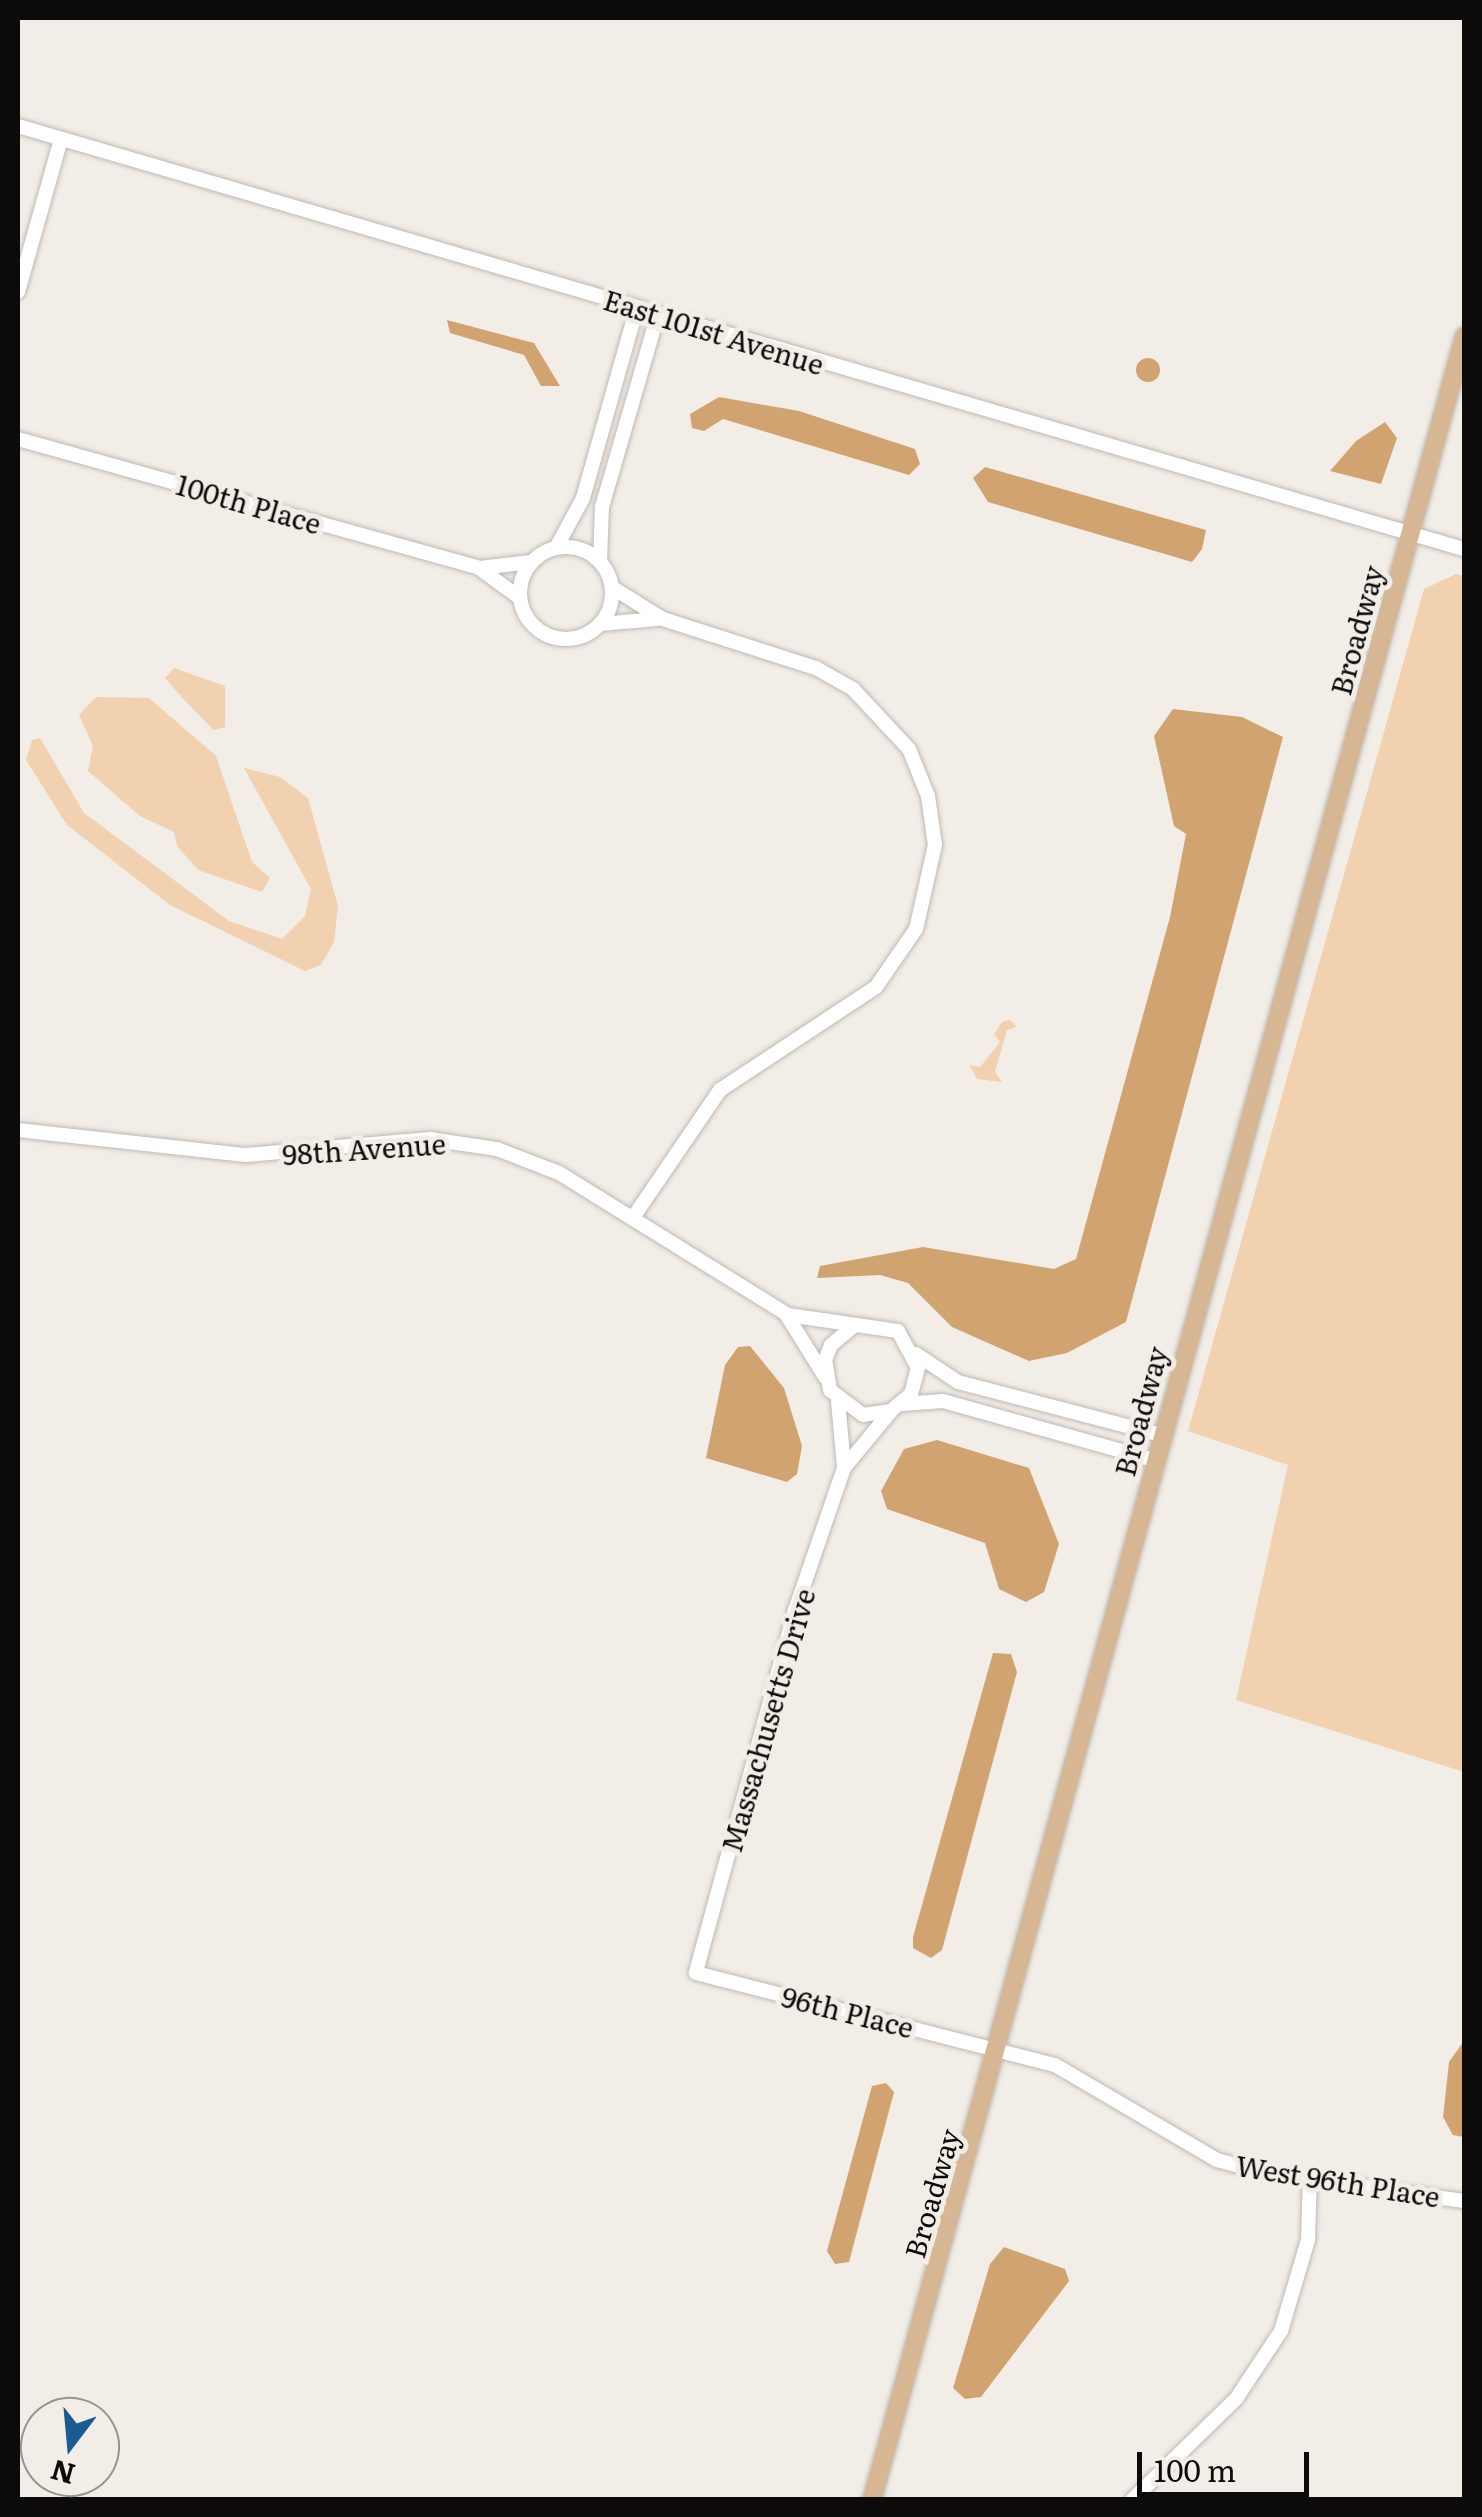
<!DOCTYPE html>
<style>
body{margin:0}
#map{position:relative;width:1482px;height:2517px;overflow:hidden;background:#f3ede7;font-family:Literata,serif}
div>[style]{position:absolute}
.green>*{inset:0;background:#f1d1af}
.water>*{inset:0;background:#d1a371}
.round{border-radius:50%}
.roads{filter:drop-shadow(0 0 2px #bfb9b3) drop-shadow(0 0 2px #bfb9b3)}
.minor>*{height:14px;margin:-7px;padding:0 7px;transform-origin:7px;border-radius:7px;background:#fff}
.minor>.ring{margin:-7px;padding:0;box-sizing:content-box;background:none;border:14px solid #fff;border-radius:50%}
.major>*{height:18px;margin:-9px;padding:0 9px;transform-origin:9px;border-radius:9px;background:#d7b793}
span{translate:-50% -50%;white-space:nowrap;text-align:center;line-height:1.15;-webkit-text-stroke:10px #f3ede7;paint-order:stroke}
.street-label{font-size:28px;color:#0d0b09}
.frame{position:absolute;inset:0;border:20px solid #0d0b09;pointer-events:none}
.north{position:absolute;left:20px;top:2397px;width:100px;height:100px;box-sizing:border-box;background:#f3ede7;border:2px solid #97938e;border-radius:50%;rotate:196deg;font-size:28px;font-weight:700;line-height:40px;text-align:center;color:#0d0b09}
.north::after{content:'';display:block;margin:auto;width:35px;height:45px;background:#1a5b91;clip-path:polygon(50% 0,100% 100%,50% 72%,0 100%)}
.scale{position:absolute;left:1137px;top:2452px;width:172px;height:45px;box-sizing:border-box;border:5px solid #0d0b09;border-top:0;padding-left:12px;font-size:30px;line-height:35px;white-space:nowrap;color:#0d0b09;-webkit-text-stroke:8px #f3ede7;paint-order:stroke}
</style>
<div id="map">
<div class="green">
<div style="clip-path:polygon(1456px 574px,1464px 576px,1464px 1772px,1236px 1700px,1288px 1465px,1188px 1431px,1424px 589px)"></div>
<div style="clip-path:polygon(174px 668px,225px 686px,225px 727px,213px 730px,179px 694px,165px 678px)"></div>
<div style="clip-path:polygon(96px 697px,149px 698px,216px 756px,252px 862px,270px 878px,262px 892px,198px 870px,177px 846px,174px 832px,140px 816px,88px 771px,93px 746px,79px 715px)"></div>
<div style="clip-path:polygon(40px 738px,84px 813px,229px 921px,282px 939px,305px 916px,311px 889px,244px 768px,280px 777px,308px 798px,338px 906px,334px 942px,321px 965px,305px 971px,170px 905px,67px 825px,26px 760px,32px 740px)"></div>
<div style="clip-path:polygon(1010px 1020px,1017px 1027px,1007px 1030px,995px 1072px,1002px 1082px,977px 1079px,969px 1065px,980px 1067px,1000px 1042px,994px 1034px,1002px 1022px)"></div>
</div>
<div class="water">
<div style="clip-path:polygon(447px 320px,534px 343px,560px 386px,541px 386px,524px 355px,450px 333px)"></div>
<div class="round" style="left:1136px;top:358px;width:24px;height:24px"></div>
<div style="clip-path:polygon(719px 397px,799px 411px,915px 449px,920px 464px,909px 475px,723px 419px,704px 431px,692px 428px,690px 414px)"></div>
<div style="clip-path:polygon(1385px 422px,1397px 438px,1381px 484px,1330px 471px,1356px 441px)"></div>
<div style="clip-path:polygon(985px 467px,1206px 530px,1202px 549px,1192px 562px,988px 502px,973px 478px)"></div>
<div style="clip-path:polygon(1173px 709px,1242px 717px,1283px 737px,1126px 1322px,1067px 1353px,1029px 1361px,952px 1327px,908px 1283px,880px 1275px,817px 1278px,820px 1266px,923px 1247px,1054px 1269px,1076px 1259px,1170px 917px,1186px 834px,1174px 826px,1154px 736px)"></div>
<div style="clip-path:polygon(750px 1346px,784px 1388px,802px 1446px,797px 1474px,787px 1482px,706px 1458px,725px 1365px,738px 1347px)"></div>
<div style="clip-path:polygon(937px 1440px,1029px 1468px,1059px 1544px,1044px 1592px,1026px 1602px,999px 1589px,985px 1543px,887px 1509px,881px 1491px,904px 1449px)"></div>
<div style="clip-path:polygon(993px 1653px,1011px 1654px,1017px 1672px,942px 1950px,931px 1958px,913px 1948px,913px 1937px)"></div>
<div style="clip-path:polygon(1464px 2041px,1464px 2137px,1453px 2135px,1443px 2117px,1449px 2062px)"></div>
<div style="clip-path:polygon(886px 2083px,894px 2092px,849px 2262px,835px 2264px,827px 2251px,872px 2086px)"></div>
<div style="clip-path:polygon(1004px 2247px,1065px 2269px,1069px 2281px,981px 2397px,965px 2399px,953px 2388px,990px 2264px)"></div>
</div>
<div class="roads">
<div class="minor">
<div style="left:18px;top:126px;width:1507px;rotate:16.31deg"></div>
<div style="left:18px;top:292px;width:159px;rotate:-74.3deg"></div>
<div style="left:18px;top:439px;width:479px;rotate:15.6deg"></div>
<div style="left:479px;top:568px;width:51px;rotate:36.2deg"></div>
<div class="ring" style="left:520px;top:547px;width:78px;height:78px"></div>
<div style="left:556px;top:548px;width:57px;rotate:-61.6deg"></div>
<div style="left:583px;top:498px;width:198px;rotate:-74.2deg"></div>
<div style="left:600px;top:561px;width:54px;rotate:-87.9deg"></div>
<div style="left:602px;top:507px;width:201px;rotate:-73.8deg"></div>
<div style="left:480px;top:568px;width:51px;rotate:-6.7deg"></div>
<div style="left:613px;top:588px;width:59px;rotate:31.8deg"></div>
<div style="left:663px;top:619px;width:161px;rotate:17.8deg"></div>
<div style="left:816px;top:668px;width:43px;rotate:29.6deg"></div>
<div style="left:853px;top:689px;width:82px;rotate:47deg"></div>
<div style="left:909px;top:749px;width:51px;rotate:68deg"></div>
<div style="left:928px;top:796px;width:49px;rotate:81.9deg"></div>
<div style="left:935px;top:845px;width:86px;rotate:102.7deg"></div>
<div style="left:916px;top:929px;width:70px;rotate:124.6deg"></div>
<div style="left:876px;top:987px;width:187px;rotate:146.6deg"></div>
<div style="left:720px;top:1090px;width:153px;rotate:124.3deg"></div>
<div style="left:600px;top:624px;width:57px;rotate:-5deg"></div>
<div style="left:18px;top:1130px;width:229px;rotate:6.3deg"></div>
<div style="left:246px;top:1155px;width:185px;rotate:-5deg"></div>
<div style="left:430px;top:1139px;width:68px;rotate:8.5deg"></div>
<div style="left:497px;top:1149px;width:66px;rotate:21.2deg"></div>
<div style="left:559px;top:1173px;width:267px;rotate:31.8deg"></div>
<div style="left:786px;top:1314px;width:74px;rotate:58.2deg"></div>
<div style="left:788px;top:1315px;width:111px;rotate:8.3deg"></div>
<div style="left:898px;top:1331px;width:42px;rotate:61.6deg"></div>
<div style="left:918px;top:1368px;width:27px;rotate:105deg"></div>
<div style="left:911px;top:1394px;width:26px;rotate:140deg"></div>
<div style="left:891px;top:1411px;width:28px;rotate:172deg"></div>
<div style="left:863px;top:1415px;width:41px;rotate:-142.9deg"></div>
<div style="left:830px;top:1390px;width:30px;rotate:-99deg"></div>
<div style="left:825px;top:1360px;width:16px;rotate:-68deg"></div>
<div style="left:831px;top:1345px;width:31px;rotate:-40deg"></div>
<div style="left:916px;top:1354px;width:50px;rotate:33.7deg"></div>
<div style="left:958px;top:1382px;width:211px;rotate:14.6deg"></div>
<div style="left:838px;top:1401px;width:66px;rotate:84.8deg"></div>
<div style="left:902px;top:1404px;width:41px;rotate:-4.2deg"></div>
<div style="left:943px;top:1401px;width:220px;rotate:15.6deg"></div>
<div style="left:891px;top:1411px;width:74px;rotate:129.5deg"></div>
<div style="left:844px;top:1468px;width:150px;rotate:109deg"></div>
<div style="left:795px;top:1610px;width:376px;rotate:105.3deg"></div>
<div style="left:696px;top:1973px;width:371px;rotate:14.4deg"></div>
<div style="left:1055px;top:2065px;width:188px;rotate:30.4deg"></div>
<div style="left:1217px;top:2160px;width:54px;rotate:15.1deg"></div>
<div style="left:1269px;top:2174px;width:197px;rotate:7.9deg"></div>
<div style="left:1132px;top:2500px;width:145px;rotate:-44.2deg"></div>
<div style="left:1236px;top:2399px;width:82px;rotate:-56.5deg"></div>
<div style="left:1281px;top:2331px;width:95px;rotate:-73.5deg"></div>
<div style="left:1308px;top:2240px;width:63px;rotate:-88.2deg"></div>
</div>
<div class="major">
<div style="left:872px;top:2500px;width:2243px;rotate:-74.69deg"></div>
</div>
</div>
<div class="street-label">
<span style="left:714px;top:331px;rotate:17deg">East 101st Avenue</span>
<span style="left:249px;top:503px;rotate:16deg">100th Place</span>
<span style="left:1356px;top:630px;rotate:-75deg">Broadway</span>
<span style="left:364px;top:1148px;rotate:-4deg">98th Avenue</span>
<span style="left:1140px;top:1411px;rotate:-75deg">Broadway</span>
<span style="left:767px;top:1720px;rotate:-74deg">Massachusetts Drive</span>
<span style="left:848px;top:2011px;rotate:14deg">96th Place</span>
<span style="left:1338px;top:2180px;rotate:9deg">West 96th Place</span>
<span style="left:931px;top:2193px;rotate:-74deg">Broadway</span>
</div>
<div class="frame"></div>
<div class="north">N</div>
<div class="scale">100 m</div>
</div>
